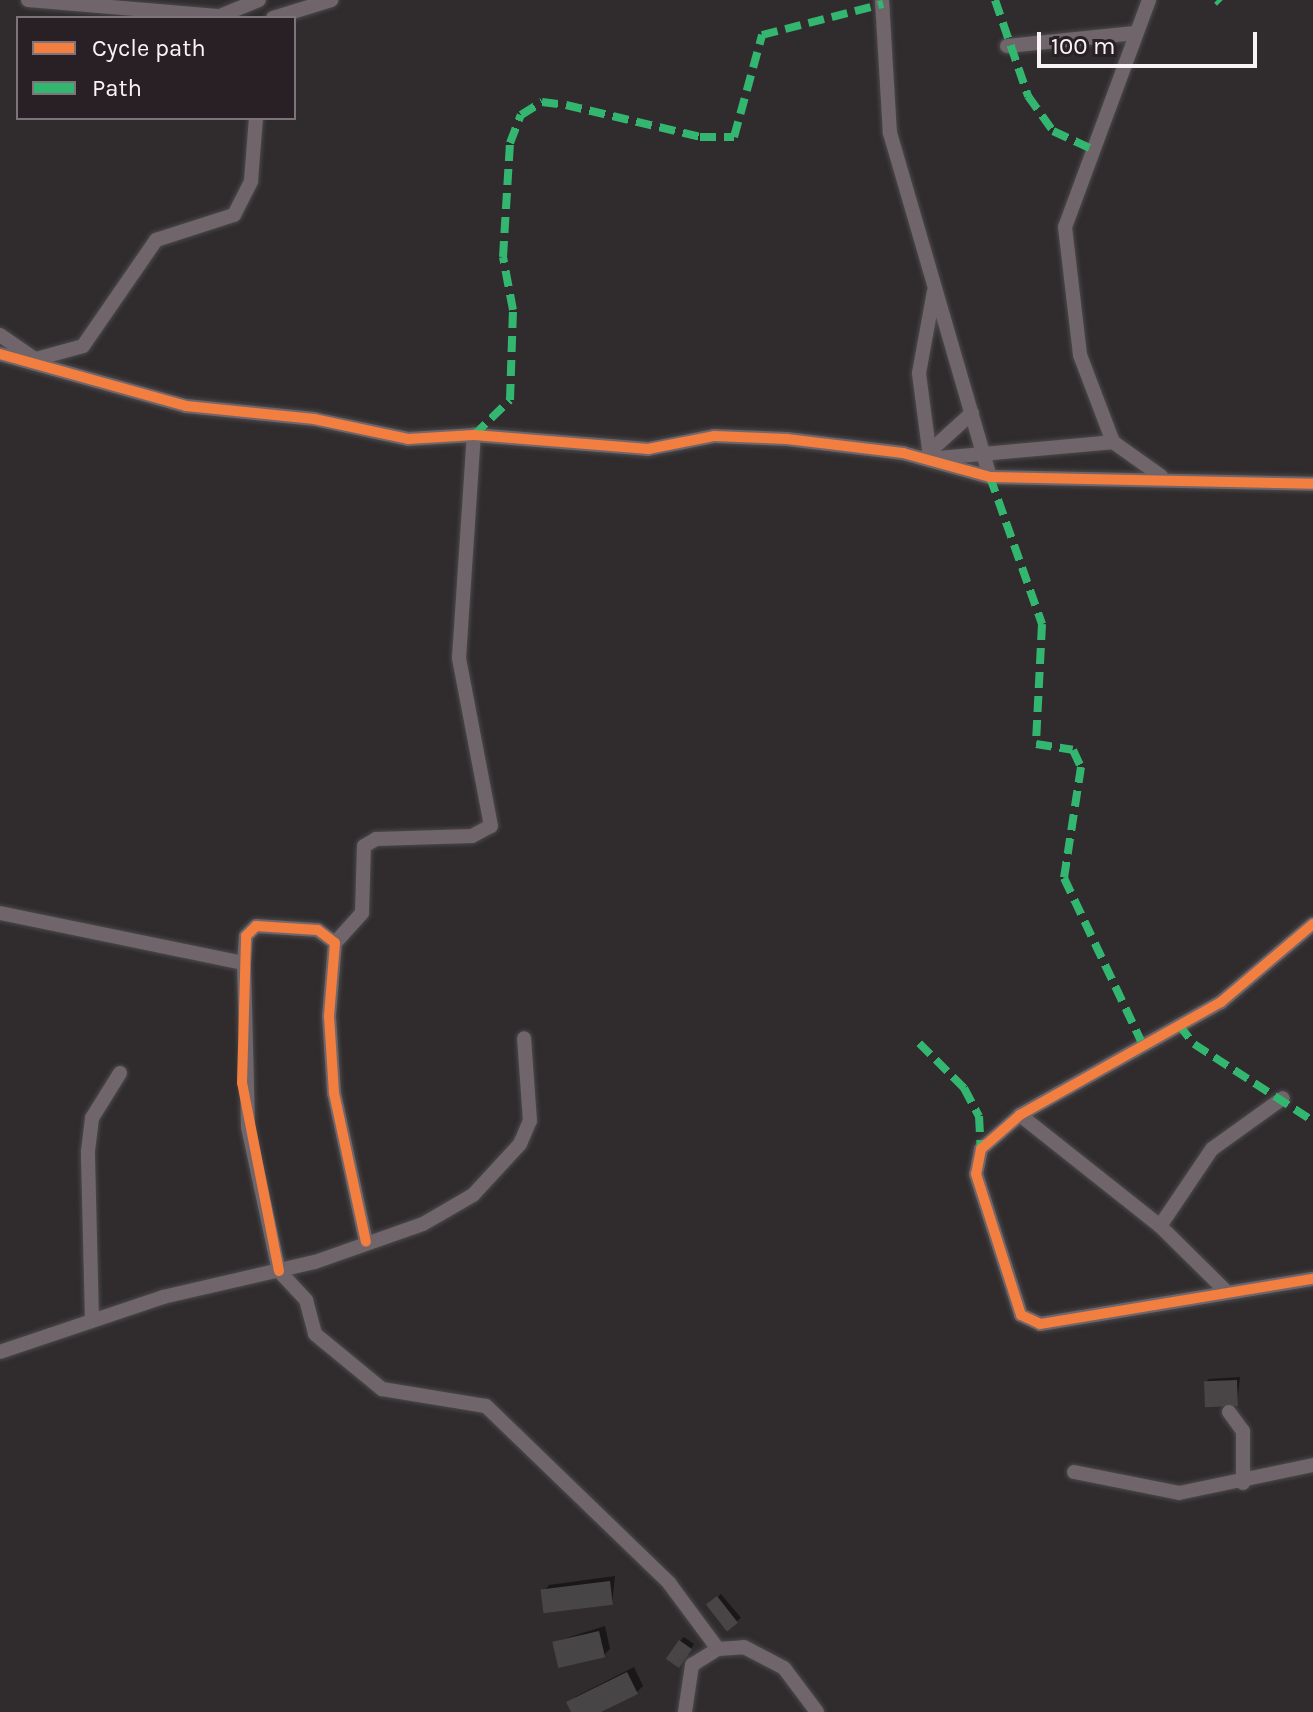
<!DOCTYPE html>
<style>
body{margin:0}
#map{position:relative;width:1313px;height:1712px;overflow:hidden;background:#302c2e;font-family:Karla,sans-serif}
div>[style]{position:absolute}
.shadow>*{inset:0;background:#0007;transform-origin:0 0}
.building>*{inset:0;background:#474545;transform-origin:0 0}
.roads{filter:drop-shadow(0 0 2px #4b494a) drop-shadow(0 0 2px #4b494a)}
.minor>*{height:14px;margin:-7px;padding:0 7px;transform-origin:7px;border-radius:7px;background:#70656b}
.quiet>*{height:8px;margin-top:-4px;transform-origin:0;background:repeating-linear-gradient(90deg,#33b770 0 16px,transparent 0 24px)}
.cycleway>*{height:10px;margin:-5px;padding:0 5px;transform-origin:5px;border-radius:5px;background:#f27e40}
span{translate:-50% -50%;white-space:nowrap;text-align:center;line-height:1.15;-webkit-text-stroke:6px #282025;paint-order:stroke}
.legend{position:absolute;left:16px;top:16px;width:280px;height:104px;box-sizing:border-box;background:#282025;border:2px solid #7c7479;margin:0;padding:10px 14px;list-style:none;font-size:24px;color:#f9f3f6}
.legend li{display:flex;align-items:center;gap:16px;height:40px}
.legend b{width:40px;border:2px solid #7c7479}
.scale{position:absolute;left:1037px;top:32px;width:220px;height:36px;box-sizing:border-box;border:4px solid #f9f3f6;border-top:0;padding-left:10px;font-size:24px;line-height:28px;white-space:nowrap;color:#f9f3f6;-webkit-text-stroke:6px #282025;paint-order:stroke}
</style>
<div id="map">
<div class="shadow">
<div style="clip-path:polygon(1240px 1377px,1237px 1404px,1206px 1382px,1209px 1379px)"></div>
<div style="clip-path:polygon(615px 1576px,612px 1604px,543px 1592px,549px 1585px)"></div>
<div style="left:721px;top:1594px;width:31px;height:16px;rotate:50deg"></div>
<div style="clip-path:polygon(605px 1626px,610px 1649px,604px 1655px,554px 1642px)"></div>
<div style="clip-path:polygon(684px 1637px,694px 1644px,682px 1662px,680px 1641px)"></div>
<div style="clip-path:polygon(634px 1667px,643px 1686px,637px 1692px,596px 1712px,573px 1712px,575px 1697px)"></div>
</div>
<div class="building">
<div style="left:1237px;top:1380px;width:26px;height:33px;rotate:88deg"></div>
<div style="left:610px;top:1581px;width:24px;height:70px;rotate:83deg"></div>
<div style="left:717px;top:1596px;width:34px;height:14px;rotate:52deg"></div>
<div style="left:599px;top:1631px;width:27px;height:48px;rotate:77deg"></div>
<div style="left:679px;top:1640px;width:16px;height:23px;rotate:35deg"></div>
<div style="clip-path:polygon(627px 1672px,638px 1694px,601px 1712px,571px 1712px,566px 1702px)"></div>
</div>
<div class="roads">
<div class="minor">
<div style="left:28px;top:0;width:193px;rotate:4.8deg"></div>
<div style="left:220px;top:16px;width:42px;rotate:-22.3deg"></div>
<div style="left:882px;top:0;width:133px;rotate:86.6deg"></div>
<div style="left:890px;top:133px;width:358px;rotate:73.8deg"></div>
<div style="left:1149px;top:0;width:242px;rotate:110.3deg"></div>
<div style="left:1065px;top:227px;width:129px;rotate:83.3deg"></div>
<div style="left:1080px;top:355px;width:93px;rotate:69.2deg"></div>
<div style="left:1113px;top:442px;width:59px;rotate:35.3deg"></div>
<div style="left:273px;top:18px;width:61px;rotate:-17.2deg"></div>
<div style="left:1007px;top:46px;width:129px;rotate:-5.8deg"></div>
<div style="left:0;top:335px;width:51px;rotate:34.6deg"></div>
<div style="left:0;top:354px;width:193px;rotate:15.6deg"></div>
<div style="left:186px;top:406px;width:129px;rotate:5.8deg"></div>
<div style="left:314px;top:419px;width:96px;rotate:12deg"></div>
<div style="left:408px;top:439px;width:66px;rotate:-3.5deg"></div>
<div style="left:474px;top:435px;width:175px;rotate:4.6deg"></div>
<div style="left:648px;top:449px;width:67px;rotate:-11.1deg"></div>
<div style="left:714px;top:436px;width:73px;rotate:2.4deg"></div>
<div style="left:787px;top:439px;width:117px;rotate:6.9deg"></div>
<div style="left:903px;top:453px;width:90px;rotate:15.4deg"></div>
<div style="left:990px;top:477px;width:323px;rotate:1.2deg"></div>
<div style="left:36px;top:359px;width:49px;rotate:-15.5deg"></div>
<div style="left:83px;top:346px;width:129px;rotate:-55.4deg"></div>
<div style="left:156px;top:240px;width:82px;rotate:-17.8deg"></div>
<div style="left:234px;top:215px;width:38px;rotate:-63deg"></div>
<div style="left:251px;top:181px;width:63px;rotate:-85.5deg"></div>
<div style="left:929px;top:452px;width:58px;rotate:-42.2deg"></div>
<div style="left:930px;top:457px;width:85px;rotate:-97.5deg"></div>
<div style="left:919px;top:373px;width:83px;rotate:-79.6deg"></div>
<div style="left:938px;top:458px;width:176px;rotate:-5.2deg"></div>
<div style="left:0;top:913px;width:249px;rotate:11.6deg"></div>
<div style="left:1313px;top:924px;width:121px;rotate:139.7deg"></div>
<div style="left:1221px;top:1002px;width:231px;rotate:150.7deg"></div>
<div style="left:1020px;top:1115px;width:52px;rotate:138.9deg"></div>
<div style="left:981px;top:1149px;width:25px;rotate:101deg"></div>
<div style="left:976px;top:1174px;width:148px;rotate:72.3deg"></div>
<div style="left:1021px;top:1315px;width:21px;rotate:25deg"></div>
<div style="left:1040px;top:1324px;width:277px;rotate:-9.4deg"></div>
<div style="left:335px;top:943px;width:40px;rotate:-48deg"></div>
<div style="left:362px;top:913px;width:67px;rotate:-88.3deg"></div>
<div style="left:364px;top:846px;width:14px;rotate:-30deg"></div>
<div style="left:376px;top:839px;width:96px;rotate:-1.8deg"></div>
<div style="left:472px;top:836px;width:21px;rotate:-28deg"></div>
<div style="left:491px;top:826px;width:171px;rotate:-100.8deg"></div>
<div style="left:459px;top:658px;width:224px;rotate:-86.2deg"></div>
<div style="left:1020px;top:1115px;width:179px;rotate:38.4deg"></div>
<div style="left:1160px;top:1226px;width:91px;rotate:44.6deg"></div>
<div style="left:1160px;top:1226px;width:93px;rotate:-56deg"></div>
<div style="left:1212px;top:1149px;width:87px;rotate:-35.7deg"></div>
<div style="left:366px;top:1242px;width:152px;rotate:-102.1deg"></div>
<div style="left:334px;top:1093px;width:77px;rotate:-93.7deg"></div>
<div style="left:329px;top:1016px;width:73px;rotate:-85.3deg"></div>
<div style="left:335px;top:943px;width:21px;rotate:-143deg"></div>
<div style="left:318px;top:930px;width:62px;rotate:-176.3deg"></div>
<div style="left:256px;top:926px;width:14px;rotate:135deg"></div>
<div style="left:246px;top:936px;width:27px;rotate:94deg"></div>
<div style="left:244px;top:963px;width:164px;rotate:88.6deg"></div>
<div style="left:248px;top:1127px;width:147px;rotate:77.9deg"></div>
<div style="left:279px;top:1271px;width:40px;rotate:47deg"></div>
<div style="left:306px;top:1300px;width:35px;rotate:75deg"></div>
<div style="left:315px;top:1334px;width:87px;rotate:39.4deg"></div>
<div style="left:382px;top:1389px;width:105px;rotate:9.3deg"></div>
<div style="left:486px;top:1406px;width:255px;rotate:44deg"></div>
<div style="left:669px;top:1583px;width:82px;rotate:53.4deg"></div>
<div style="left:92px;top:1320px;width:169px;rotate:-91.4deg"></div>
<div style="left:88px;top:1151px;width:33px;rotate:-83deg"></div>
<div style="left:92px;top:1118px;width:53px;rotate:-58.1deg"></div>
<div style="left:0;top:1352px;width:172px;rotate:-18.6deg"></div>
<div style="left:163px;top:1297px;width:156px;rotate:-13deg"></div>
<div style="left:315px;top:1262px;width:114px;rotate:-19.4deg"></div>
<div style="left:423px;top:1224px;width:58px;rotate:-30.1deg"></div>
<div style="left:473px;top:1195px;width:69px;rotate:-47.3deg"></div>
<div style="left:520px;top:1144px;width:25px;rotate:-67deg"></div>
<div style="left:530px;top:1121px;width:83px;rotate:-94.1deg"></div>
<div style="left:1229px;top:1412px;width:24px;rotate:54deg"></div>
<div style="left:1243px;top:1431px;width:52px;rotate:90deg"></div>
<div style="left:1074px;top:1472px;width:107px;rotate:11.3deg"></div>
<div style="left:1179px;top:1493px;width:137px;rotate:-11.8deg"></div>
<div style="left:685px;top:1712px;width:48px;rotate:-81.5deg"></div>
<div style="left:692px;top:1665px;width:31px;rotate:-32deg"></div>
<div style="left:718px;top:1649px;width:26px;rotate:-4deg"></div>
<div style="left:744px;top:1647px;width:45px;rotate:27.7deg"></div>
<div style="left:784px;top:1668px;width:55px;rotate:53.1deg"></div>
</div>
</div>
<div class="quiet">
<div style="left:995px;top:0;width:102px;rotate:71deg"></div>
<div style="left:1028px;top:96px;width:43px;rotate:54.5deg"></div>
<div style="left:1053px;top:131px;width:43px;rotate:24.8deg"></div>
<div style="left:1217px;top:0;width:4px;rotate:45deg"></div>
<div style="left:474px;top:435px;width:50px;rotate:-44.2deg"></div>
<div style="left:510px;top:400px;width:90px;rotate:-88.1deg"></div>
<div style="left:513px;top:310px;width:54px;rotate:-100.7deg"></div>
<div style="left:503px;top:257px;width:114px;rotate:-86.5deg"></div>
<div style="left:510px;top:143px;width:30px;rotate:-69deg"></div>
<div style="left:521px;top:115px;width:25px;rotate:-32deg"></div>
<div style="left:542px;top:102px;width:24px;rotate:7deg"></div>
<div style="left:566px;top:105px;width:138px;rotate:13.4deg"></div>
<div style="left:700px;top:137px;width:34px"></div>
<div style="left:734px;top:137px;width:106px;rotate:-74.6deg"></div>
<div style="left:762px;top:35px;width:125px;rotate:-14.4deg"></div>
<div style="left:990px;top:477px;width:156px;rotate:70.5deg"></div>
<div style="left:1042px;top:624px;width:120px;rotate:92.9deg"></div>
<div style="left:1036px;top:744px;width:37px;rotate:9deg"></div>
<div style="left:1073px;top:750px;width:19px;rotate:65deg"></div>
<div style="left:1081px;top:767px;width:112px;rotate:98.7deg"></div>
<div style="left:1064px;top:878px;width:180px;rotate:64.7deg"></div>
<div style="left:1179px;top:1025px;width:24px;rotate:52deg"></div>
<div style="left:1194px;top:1044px;width:142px;rotate:32.9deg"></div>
<div style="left:919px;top:1043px;width:64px;rotate:45deg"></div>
<div style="left:964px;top:1088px;width:32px;rotate:62deg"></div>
<div style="left:979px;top:1116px;width:33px;rotate:87deg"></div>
</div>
<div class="cycleway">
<div style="left:0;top:354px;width:193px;rotate:15.6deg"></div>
<div style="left:186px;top:406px;width:129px;rotate:5.8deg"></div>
<div style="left:314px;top:419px;width:96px;rotate:12deg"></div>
<div style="left:408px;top:439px;width:66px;rotate:-3.5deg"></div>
<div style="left:474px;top:435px;width:175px;rotate:4.6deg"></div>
<div style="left:648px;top:449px;width:67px;rotate:-11.1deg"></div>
<div style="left:714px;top:436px;width:73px;rotate:2.4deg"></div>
<div style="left:787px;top:439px;width:117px;rotate:6.9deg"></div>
<div style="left:903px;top:453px;width:90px;rotate:15.4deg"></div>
<div style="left:990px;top:477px;width:323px;rotate:1.2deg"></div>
<div style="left:1313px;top:924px;width:121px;rotate:139.7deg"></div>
<div style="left:1221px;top:1002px;width:231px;rotate:150.7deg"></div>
<div style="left:1020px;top:1115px;width:52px;rotate:138.9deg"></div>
<div style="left:981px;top:1149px;width:25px;rotate:101deg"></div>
<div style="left:976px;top:1174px;width:148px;rotate:72.3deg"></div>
<div style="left:1021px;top:1315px;width:21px;rotate:25deg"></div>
<div style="left:1040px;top:1324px;width:277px;rotate:-9.4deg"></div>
<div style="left:279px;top:1271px;width:192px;rotate:-101.1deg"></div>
<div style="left:242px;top:1083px;width:147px;rotate:-88.4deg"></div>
<div style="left:246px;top:936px;width:14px;rotate:-45deg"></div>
<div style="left:256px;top:926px;width:62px;rotate:3.7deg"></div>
<div style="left:318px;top:930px;width:21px;rotate:37deg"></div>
<div style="left:335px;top:943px;width:73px;rotate:94.7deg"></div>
<div style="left:329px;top:1016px;width:77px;rotate:86.3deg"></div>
<div style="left:334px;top:1093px;width:152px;rotate:77.9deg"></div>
</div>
<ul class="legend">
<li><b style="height:10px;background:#f27e40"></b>Cycle path</li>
<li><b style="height:10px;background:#33b770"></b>Path</li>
</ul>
<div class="scale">100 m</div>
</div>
